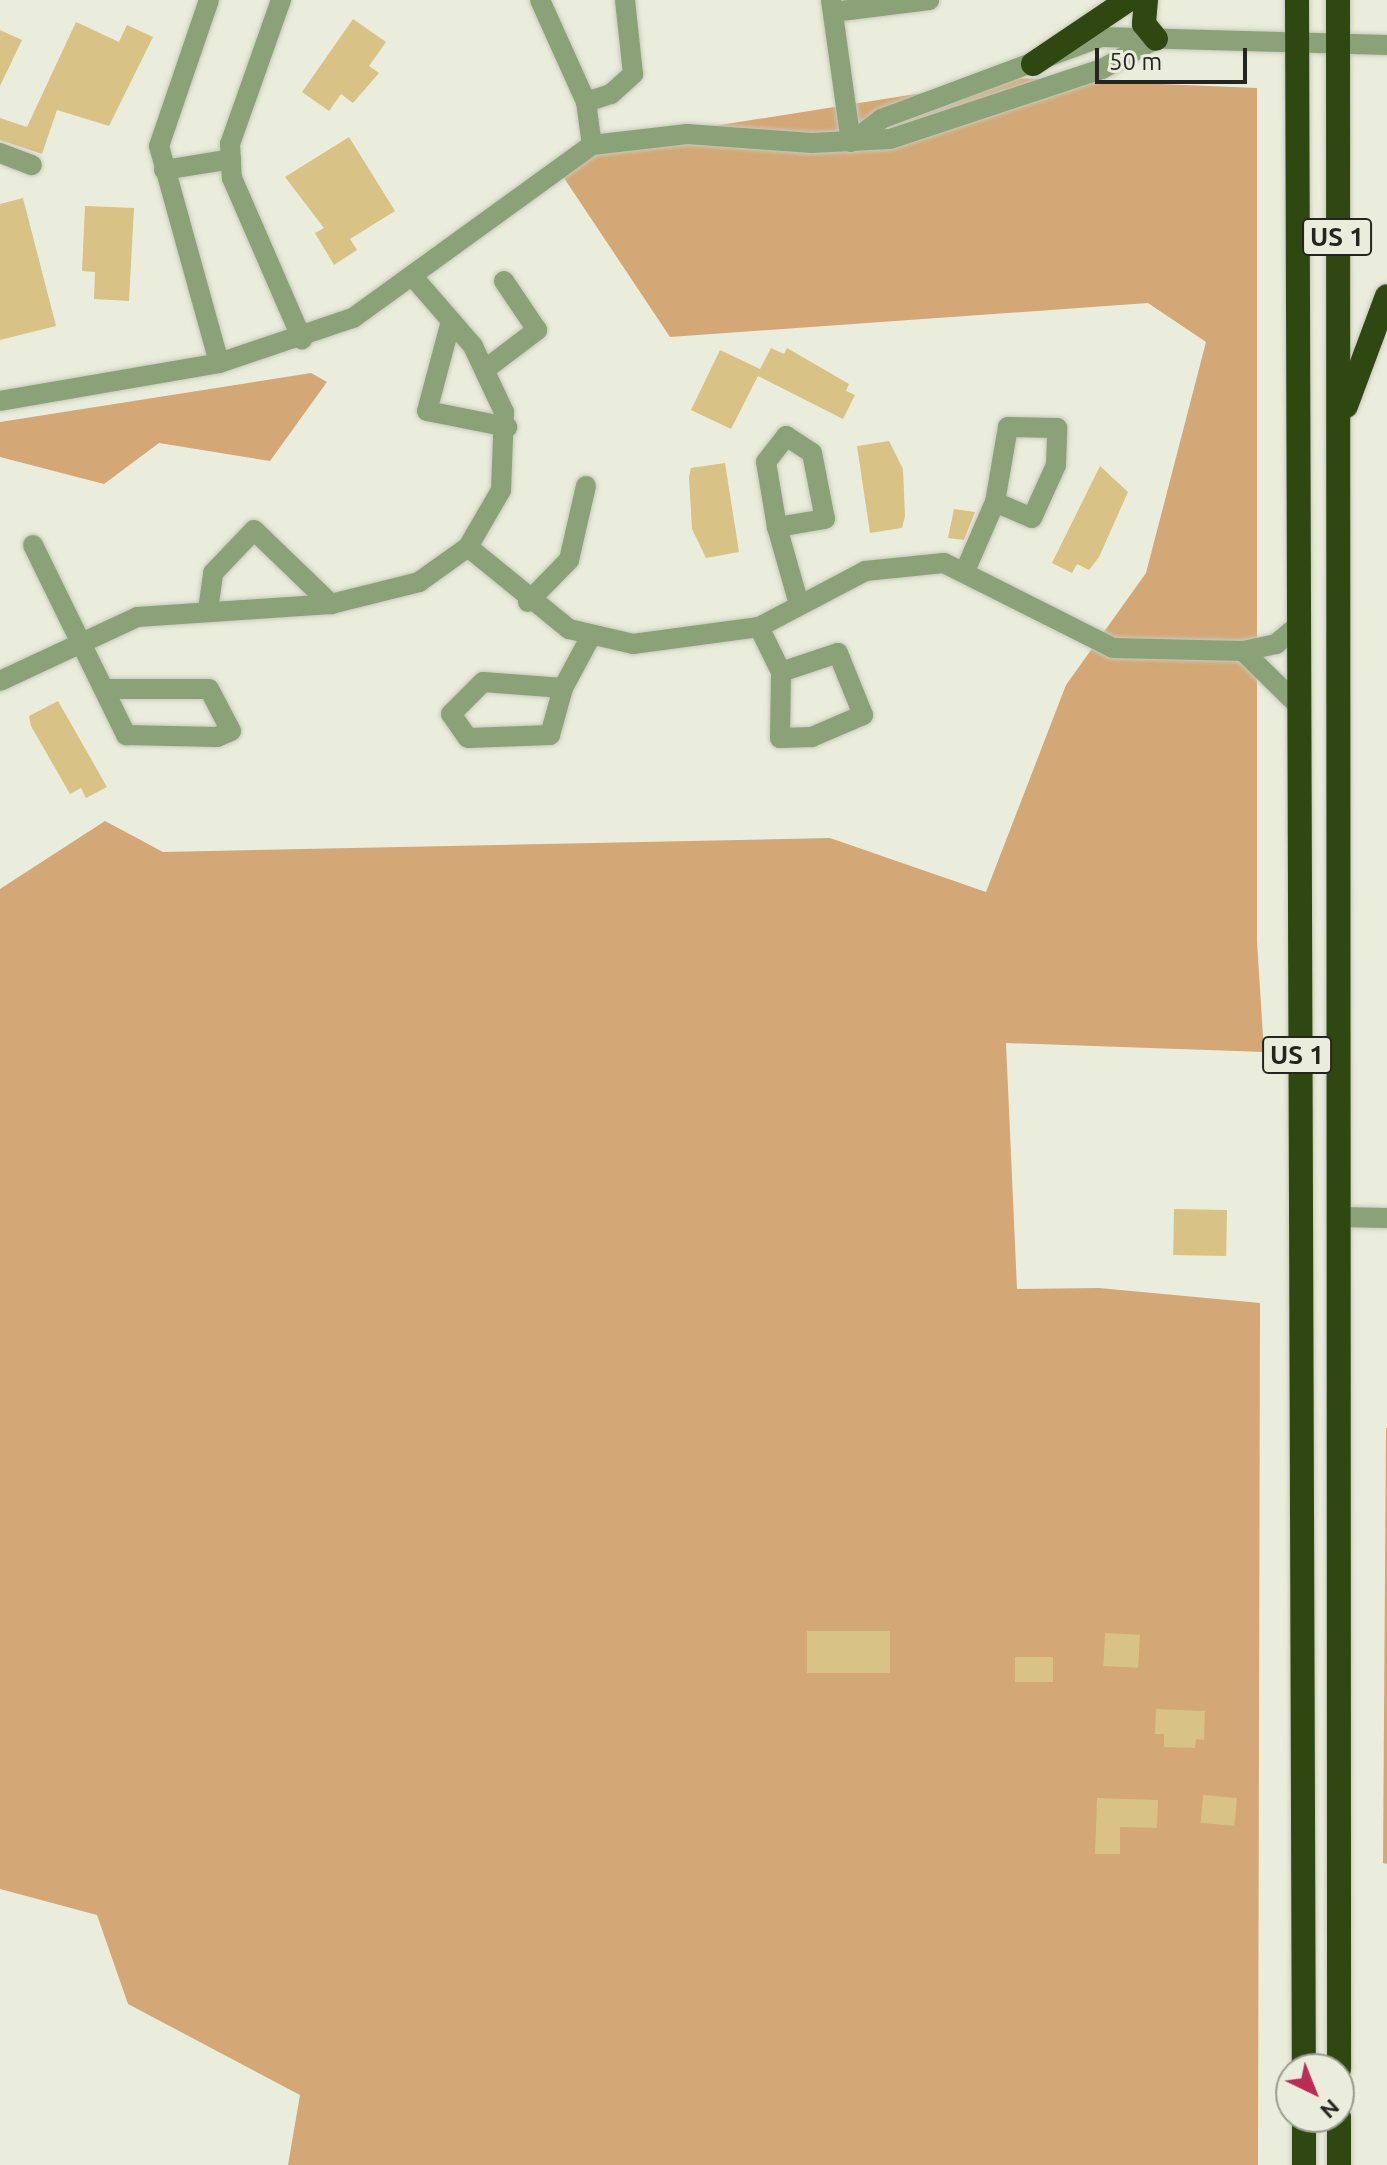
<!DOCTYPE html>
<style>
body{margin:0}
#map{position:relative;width:1387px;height:2165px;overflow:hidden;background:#ebeddc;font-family:Ubuntu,sans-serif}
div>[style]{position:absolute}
.forest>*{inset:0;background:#d3a776}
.building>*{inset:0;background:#d8c285;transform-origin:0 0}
.roads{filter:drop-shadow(0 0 2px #c7c9ba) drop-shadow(0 0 2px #c7c9ba)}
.minor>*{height:20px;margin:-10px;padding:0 10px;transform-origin:10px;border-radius:10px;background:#8ba278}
.highway>*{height:24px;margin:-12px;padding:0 12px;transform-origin:12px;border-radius:12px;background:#2f4811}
span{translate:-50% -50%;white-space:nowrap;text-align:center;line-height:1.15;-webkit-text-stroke:7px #ebeddc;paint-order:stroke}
.shield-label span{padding:2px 6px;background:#ebeddc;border:2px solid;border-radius:6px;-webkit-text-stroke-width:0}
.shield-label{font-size:26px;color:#24251f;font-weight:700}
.north{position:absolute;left:1275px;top:2053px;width:80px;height:80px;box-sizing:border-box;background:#ebeddc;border:2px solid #9b9d90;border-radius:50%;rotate:137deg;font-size:22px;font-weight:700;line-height:32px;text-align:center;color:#24251f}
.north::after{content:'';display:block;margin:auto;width:28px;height:36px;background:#bb2b56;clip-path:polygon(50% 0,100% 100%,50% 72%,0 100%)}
.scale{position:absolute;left:1095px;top:48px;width:152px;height:36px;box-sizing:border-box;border:4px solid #24251f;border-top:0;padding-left:10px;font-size:24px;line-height:28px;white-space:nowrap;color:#24251f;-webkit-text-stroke:6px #ebeddc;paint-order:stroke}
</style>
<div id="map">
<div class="forest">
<div style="clip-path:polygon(1016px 78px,1257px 88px,1257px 941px,1264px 1052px,1006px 1043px,1017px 1289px,1099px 1288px,1260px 1303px,1258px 2165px,288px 2165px,300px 2095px,128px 2004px,97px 1915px,0 1889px,0 889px,105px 821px,163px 852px,830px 838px,986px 892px,1066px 685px,1146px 573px,1206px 342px,1148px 303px,670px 337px,560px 172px,614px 142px)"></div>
<div style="clip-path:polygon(311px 373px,327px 382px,270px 461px,159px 443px,104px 484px,0 457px,0 422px)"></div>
<div style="clip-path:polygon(1386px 1428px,1387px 1428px,1387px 1864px,1383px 1863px)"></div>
</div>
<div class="building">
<div style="clip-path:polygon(353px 19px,386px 42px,369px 66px,379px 73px,353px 103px,341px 94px,329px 111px,302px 92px)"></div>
<div style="clip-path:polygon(76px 22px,119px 42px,127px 25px,153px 37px,109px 126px,57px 110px,42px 154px,0 140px,0 118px,27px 127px)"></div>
<div style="clip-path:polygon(0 30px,22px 40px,0 86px)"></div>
<div style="clip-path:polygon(349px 137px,395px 211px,350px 239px,357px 250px,334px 265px,315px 233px,324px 228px,285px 177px)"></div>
<div style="clip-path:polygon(23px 198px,56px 326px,0 340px,0 204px)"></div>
<div style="clip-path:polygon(85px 206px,134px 208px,129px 301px,94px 299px,95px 272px,82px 271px)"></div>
<div style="clip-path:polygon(771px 348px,784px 354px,787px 348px,849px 384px,846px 391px,855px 395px,843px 419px,758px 376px,731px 429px,691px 410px,720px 350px,760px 369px)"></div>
<div style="clip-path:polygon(889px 441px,903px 469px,905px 516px,902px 528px,870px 533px,857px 446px)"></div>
<div style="clip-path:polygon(725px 463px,739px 552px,706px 558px,692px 529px,689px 477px,691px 468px)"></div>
<div style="clip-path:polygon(1100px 466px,1128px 492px,1099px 557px,1089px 570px,1077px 564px,1072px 573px,1052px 563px)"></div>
<div style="clip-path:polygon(954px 509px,975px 512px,964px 540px,948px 538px)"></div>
<div style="clip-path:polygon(58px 701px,107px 787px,86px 798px,81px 788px,70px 794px,31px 726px,29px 716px)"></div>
<div style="left:1174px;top:1209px;width:53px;height:46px;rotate:1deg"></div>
<div style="left:807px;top:1631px;width:83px;height:42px"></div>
<div style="left:1105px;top:1633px;width:35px;height:33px;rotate:3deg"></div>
<div style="left:1015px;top:1657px;width:38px;height:25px"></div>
<div style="clip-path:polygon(1156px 1709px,1205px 1711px,1204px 1740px,1196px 1739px,1195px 1748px,1164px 1747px,1164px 1734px,1155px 1734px)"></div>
<div style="left:1203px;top:1795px;width:34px;height:28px;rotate:5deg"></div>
<div style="clip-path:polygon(1097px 1798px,1158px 1800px,1157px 1828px,1120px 1827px,1120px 1854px,1095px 1854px)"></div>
</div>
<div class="roads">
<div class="minor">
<div style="left:209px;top:0;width:154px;rotate:108.9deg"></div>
<div style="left:159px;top:146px;width:225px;rotate:74.5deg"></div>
<div style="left:281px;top:0;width:153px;rotate:109.5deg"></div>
<div style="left:230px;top:144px;width:34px;rotate:87deg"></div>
<div style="left:232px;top:178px;width:176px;rotate:66.5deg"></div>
<div style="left:540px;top:0;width:112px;rotate:65.7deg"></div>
<div style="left:586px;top:102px;width:43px;rotate:82.1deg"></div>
<div style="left:831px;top:0;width:143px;rotate:82deg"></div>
<div style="left:833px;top:12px;width:97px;rotate:-7.1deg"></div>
<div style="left:586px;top:102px;width:26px;rotate:-18deg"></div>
<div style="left:611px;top:94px;width:30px;rotate:-42deg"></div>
<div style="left:633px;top:74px;width:74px;rotate:-96.2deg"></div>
<div style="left:851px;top:142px;width:38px;rotate:-37deg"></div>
<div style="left:881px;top:119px;width:236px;rotate:-20.4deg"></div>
<div style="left:1102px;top:37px;width:285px;rotate:1.6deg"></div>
<div style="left:0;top:153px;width:34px;rotate:21deg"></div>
<div style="left:164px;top:170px;width:68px;rotate:-9.3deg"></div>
<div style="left:451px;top:321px;width:93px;rotate:104.9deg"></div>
<div style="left:427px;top:411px;width:82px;rotate:11.3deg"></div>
<div style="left:487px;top:368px;width:63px;rotate:-37.2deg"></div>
<div style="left:537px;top:330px;width:59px;rotate:-124deg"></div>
<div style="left:0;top:401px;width:222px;rotate:-9.8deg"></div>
<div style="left:219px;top:363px;width:141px;rotate:-18.6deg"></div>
<div style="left:353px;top:318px;width:295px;rotate:-35.9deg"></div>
<div style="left:592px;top:145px;width:96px;rotate:-6.6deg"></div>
<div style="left:687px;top:134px;width:125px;rotate:4.1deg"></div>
<div style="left:812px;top:143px;width:78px;rotate:-2.9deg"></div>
<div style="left:890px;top:139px;width:223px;rotate:-18.3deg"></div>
<div style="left:1102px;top:69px;width:62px;rotate:-29.1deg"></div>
<div style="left:777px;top:527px;width:66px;rotate:-99.6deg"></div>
<div style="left:766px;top:462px;width:33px;rotate:-52deg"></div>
<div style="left:786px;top:436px;width:31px;rotate:33deg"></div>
<div style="left:812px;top:453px;width:67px;rotate:78.9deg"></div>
<div style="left:825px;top:519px;width:49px;rotate:170.5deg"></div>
<div style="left:777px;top:527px;width:80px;rotate:74.1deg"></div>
<div style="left:33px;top:545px;width:212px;rotate:63.9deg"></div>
<div style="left:126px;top:735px;width:91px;rotate:1.3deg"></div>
<div style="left:217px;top:737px;width:15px;rotate:-23deg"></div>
<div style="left:231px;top:731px;width:47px;rotate:-117.6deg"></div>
<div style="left:209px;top:689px;width:100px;rotate:180deg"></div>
<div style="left:468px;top:547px;width:130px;rotate:39.1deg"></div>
<div style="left:569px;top:629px;width:66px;rotate:13.2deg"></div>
<div style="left:633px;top:644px;width:127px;rotate:-7.7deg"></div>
<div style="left:759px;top:627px;width:120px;rotate:-27.8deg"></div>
<div style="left:865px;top:571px;width:79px;rotate:-5.8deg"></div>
<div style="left:944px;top:563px;width:189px;rotate:26.7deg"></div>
<div style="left:1113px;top:648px;width:130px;rotate:1.3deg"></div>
<div style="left:965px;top:571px;width:75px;rotate:-66.5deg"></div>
<div style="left:995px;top:502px;width:40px;rotate:23.4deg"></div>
<div style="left:1032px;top:518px;width:58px;rotate:-65.6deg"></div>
<div style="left:1056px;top:465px;width:37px;rotate:-88deg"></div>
<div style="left:1057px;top:428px;width:49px;rotate:-178.8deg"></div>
<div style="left:1008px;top:427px;width:76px;rotate:99.8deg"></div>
<div style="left:528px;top:602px;width:59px;rotate:-45.7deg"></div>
<div style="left:569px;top:560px;width:76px;rotate:-77.1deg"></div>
<div style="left:208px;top:610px;width:37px;rotate:-82deg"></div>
<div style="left:213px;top:573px;width:59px;rotate:-46.4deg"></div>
<div style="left:254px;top:530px;width:107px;rotate:43.9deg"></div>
<div style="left:759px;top:627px;width:50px;rotate:63.9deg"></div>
<div style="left:781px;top:672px;width:60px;rotate:-18.4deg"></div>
<div style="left:838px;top:653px;width:67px;rotate:68deg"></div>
<div style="left:863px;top:715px;width:56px;rotate:156.7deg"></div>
<div style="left:812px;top:737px;width:32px;rotate:178deg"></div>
<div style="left:780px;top:738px;width:66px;rotate:-89.1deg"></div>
<div style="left:0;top:681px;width:151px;rotate:-25deg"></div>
<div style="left:137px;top:617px;width:194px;rotate:-3.8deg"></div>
<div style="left:331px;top:604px;width:91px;rotate:-14deg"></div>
<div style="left:419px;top:582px;width:60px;rotate:-35.5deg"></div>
<div style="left:468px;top:547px;width:66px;rotate:-59.9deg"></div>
<div style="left:501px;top:490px;width:78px;rotate:-87.8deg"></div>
<div style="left:504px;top:412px;width:73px;rotate:-115.2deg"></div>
<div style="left:473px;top:346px;width:89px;rotate:-130.9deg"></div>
<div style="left:563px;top:688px;width:80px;rotate:-175.7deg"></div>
<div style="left:483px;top:682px;width:45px;rotate:135deg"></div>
<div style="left:451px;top:714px;width:29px;rotate:55deg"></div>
<div style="left:468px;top:738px;width:82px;rotate:-2.1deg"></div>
<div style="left:550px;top:735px;width:49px;rotate:-74.5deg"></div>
<div style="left:563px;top:688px;width:59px;rotate:-61.7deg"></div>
<div style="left:1294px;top:701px;width:71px;rotate:-135.6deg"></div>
<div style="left:1243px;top:651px;width:34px;rotate:-12deg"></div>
<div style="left:1276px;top:644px;width:25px;rotate:-40deg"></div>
<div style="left:1339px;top:1217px;width:48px;rotate:1.2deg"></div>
</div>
<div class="highway">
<div style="left:1146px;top:0;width:24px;rotate:95deg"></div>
<div style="left:1144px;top:24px;width:19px;rotate:51deg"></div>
<div style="left:1297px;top:0;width:2069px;rotate:89.81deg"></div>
<div style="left:1338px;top:0;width:2069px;rotate:89.97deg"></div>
<div style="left:1033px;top:64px;width:115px;rotate:-34deg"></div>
<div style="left:1346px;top:406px;width:117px;rotate:-69.6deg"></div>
<div style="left:1304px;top:2117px;width:48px;rotate:90deg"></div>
<div style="left:1339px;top:2117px;width:48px;rotate:90deg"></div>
</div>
</div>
<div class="shield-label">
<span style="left:1337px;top:237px">US 1</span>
<span style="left:1297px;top:1055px">US 1</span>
</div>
<div class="north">N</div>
<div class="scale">50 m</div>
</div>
